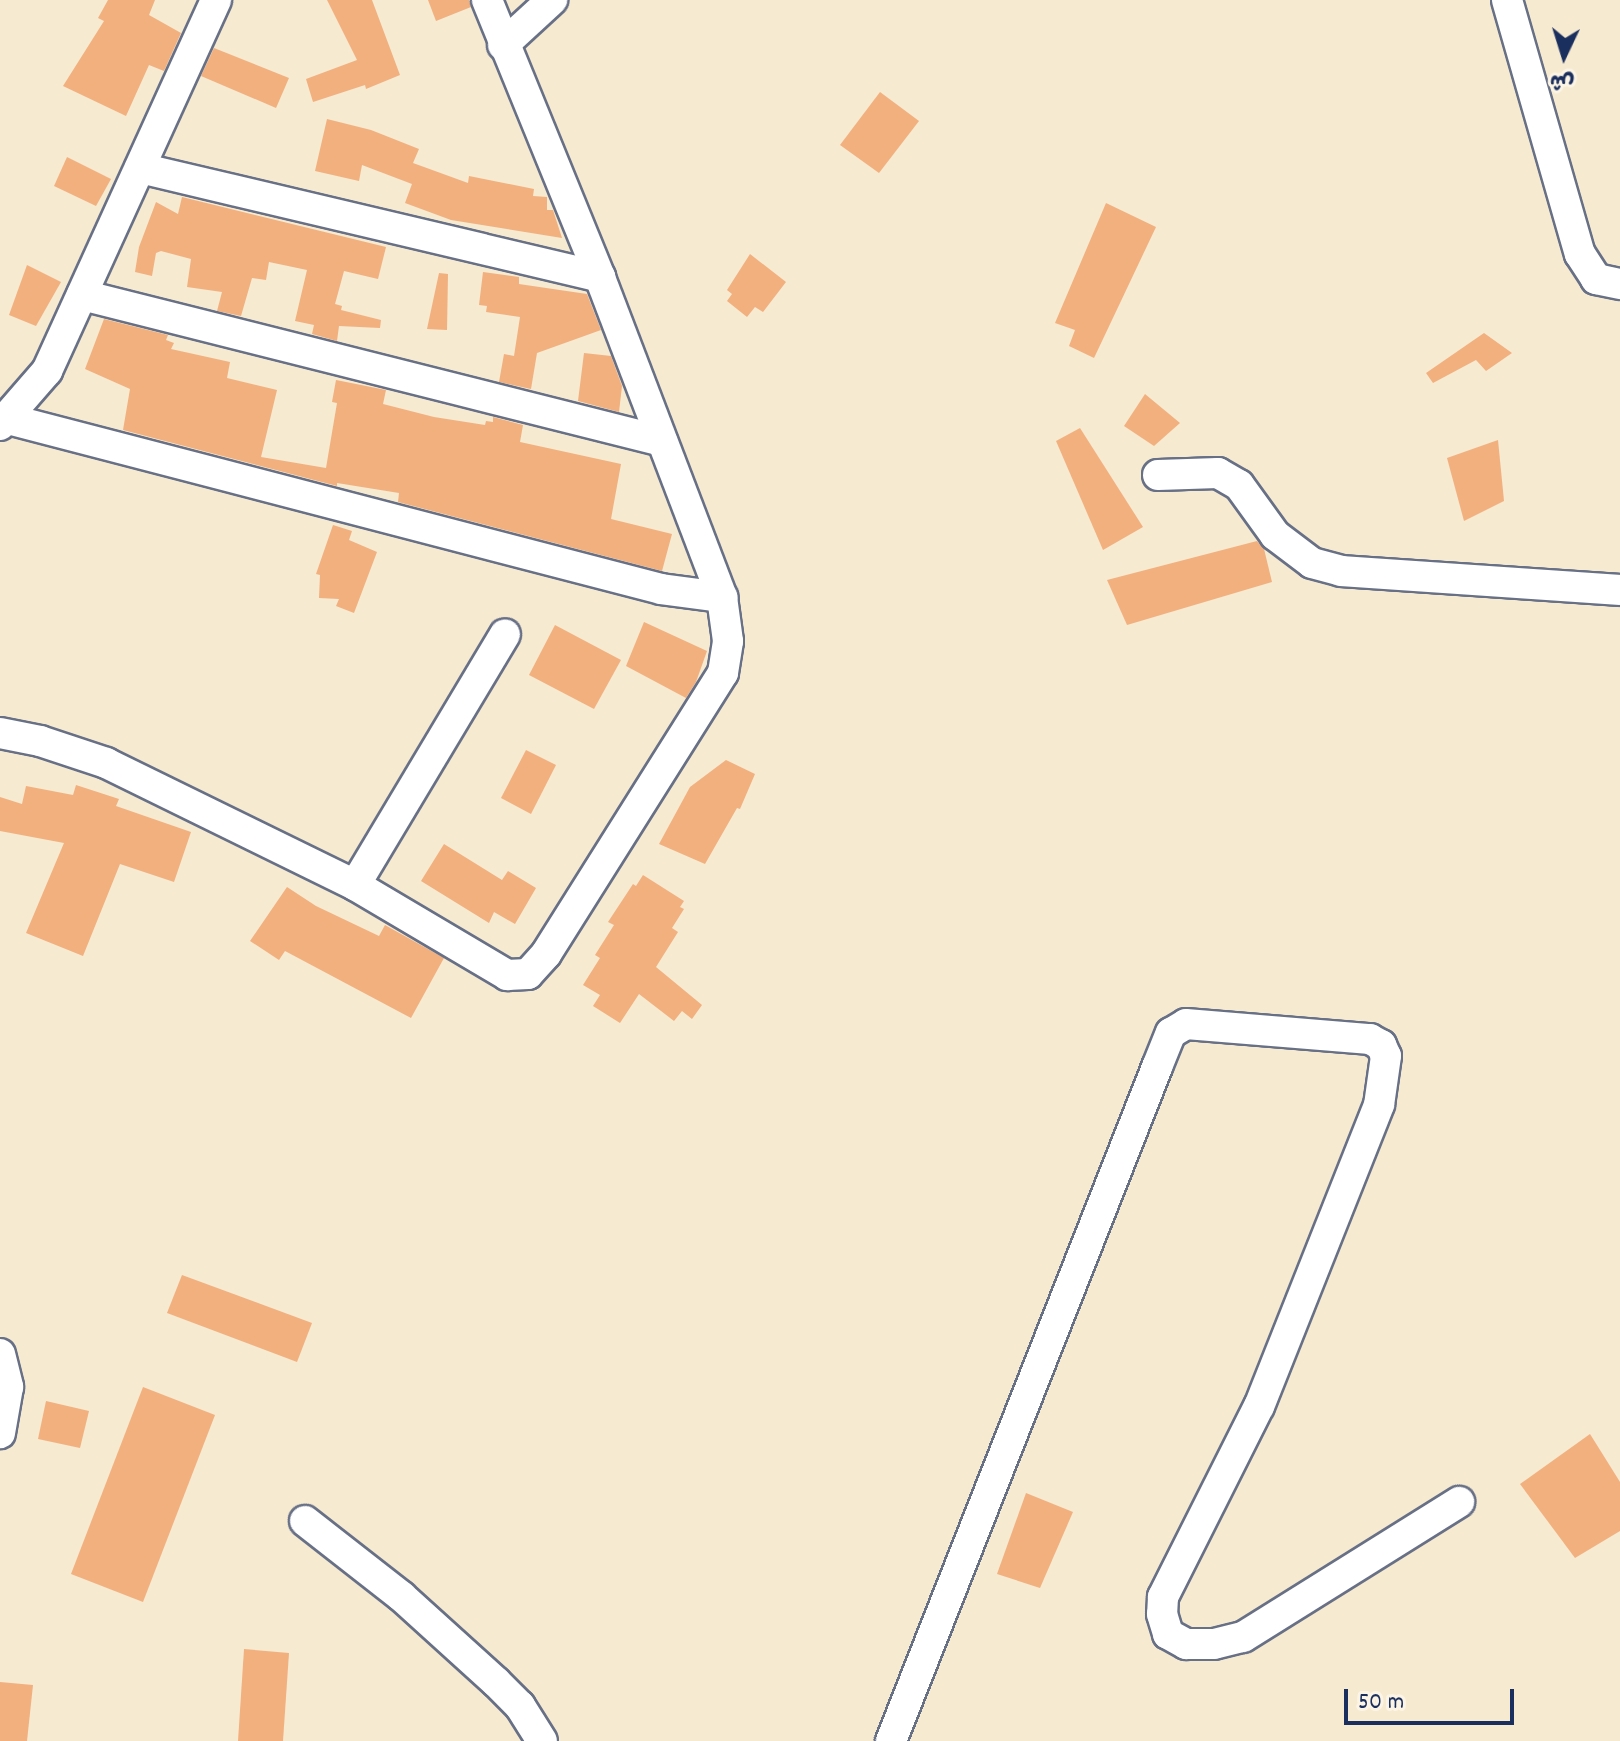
<!DOCTYPE html>
<html>
<head>
<meta charset="utf-8">
<style>
	body { margin:0 }
	#map { position:relative; width:1620px; height:1741px; overflow:hidden; background:#f6ead1; font-family:Dekko,"Playpen Sans Arabic",sans-serif }
	div>[style] { position:absolute }
	.building>* { inset:0; background:#f2b07f }
	.roads { filter:drop-shadow(2px 0 #687086) drop-shadow(-2px 0 #687086) drop-shadow(0 2px #687086) drop-shadow(0 -2px #687086) }
	.minor>* { height:30px; margin:-15px; padding:0 15px; transform-origin:15px; border-radius:15px; background:#fff }
	span { translate:-50% -50%; white-space:nowrap; text-align:center; line-height:1.15; -webkit-text-stroke:6px #fcf5e5; paint-order:stroke }
	.north { position:absolute; left:1524px; top:16px; width:80px; height:80px; -webkit-text-stroke:6px #fcf5e5; paint-order:stroke; rotate:184deg; font-size:22px; font-weight:700; line-height:32px; text-align:center; color:#1b2f5e }
	.north::after { content:''; display:block; margin:auto; width:28px; height:36px; background:#1b2f5e; clip-path:polygon(50% 0,100% 100%,50% 72%,0 100%) }
	.scale { position:absolute; left:1344px; top:1689px; width:170px; height:36px; box-sizing:border-box; border:4px solid #1b2f5e; border-top:0; padding-left:10px; font-size:24px; line-height:28px; white-space:nowrap; color:#1b2f5e; -webkit-text-stroke:6px #fcf5e5; paint-order:stroke }
</style>
</head>
<body>
<div id="map">
	<div class="building">
		<div style="clip-path:polygon(108px 0,155px 0,149px 15px,181px 33px,164px 71px,149px 65px,126px 116px,63px 86px,104px 21px,98px 18px)"></div>
		<div style="clip-path:polygon(327px 0,372px 0,400px 75px,366px 89px,365px 85px,313px 102px,306px 79px,357px 60px)"></div>
		<div style="clip-path:polygon(428px 0,469px 0,471px 7px,436px 21px)"></div>
		<div style="clip-path:polygon(214px 48px,289px 78px,276px 108px,201px 76px)"></div>
		<div style="clip-path:polygon(880px 92px,919px 121px,879px 173px,840px 145px)"></div>
		<div style="clip-path:polygon(327px 119px,371px 130px,419px 149px,413px 163px,468px 183px,469px 176px,534px 189px,533px 196px,547px 197px,547px 210px,553px 210px,562px 238px,451px 220px,405px 203px,412px 184px,362px 165px,359px 181px,315px 171px)"></div>
		<div style="clip-path:polygon(67px 157px,111px 179px,96px 206px,54px 186px)"></div>
		<div style="clip-path:polygon(182px 197px,386px 247px,378px 279px,344px 271px,335px 304px,342px 306px,341px 310px,381px 320px,380px 328px,339px 326px,337px 341px,312px 334px,314px 325px,295px 321px,307px 270px,269px 262px,266px 280px,252px 278px,241px 316px,217px 311px,222px 292px,187px 287px,191px 259px,161px 251px,156px 253px,152px 276px,135px 272px,139px 247px,156px 202px,178px 214px)"></div>
		<div style="clip-path:polygon(1106px 203px,1156px 227px,1094px 358px,1069px 346px,1075px 330px,1055px 323px)"></div>
		<div style="clip-path:polygon(750px 254px,786px 282px,763px 312px,755px 307px,747px 317px,727px 301px,732px 294px,727px 290px)"></div>
		<div style="clip-path:polygon(27px 265px,61px 282px,36px 326px,9px 315px)"></div>
		<div style="clip-path:polygon(483px 272px,519px 277px,519px 284px,587px 294px,601px 330px,537px 353px,531px 389px,499px 382px,504px 354px,514px 356px,520px 317px,486px 312px,487px 306px,479px 305px)"></div>
		<div style="clip-path:polygon(439px 273px,448px 274px,447px 330px,427px 329px)"></div>
		<div style="clip-path:polygon(104px 319px,168px 335px,166px 340px,174px 343px,171px 349px,230px 362px,227px 378px,277px 390px,261px 457px,326px 468px,337px 403px,332px 402px,336px 380px,386px 390px,383px 404px,434px 417px,485px 425px,486px 421px,493px 422px,493px 417px,523px 425px,520px 442px,621px 464px,611px 519px,672px 534px,662px 571px,398px 502px,399px 493px,337px 483px,337px 486px,123px 430px,130px 389px,85px 369px)"></div>
		<div style="clip-path:polygon(1484px 333px,1512px 353px,1486px 371px,1476px 360px,1433px 383px,1426px 373px)"></div>
		<div style="clip-path:polygon(584px 353px,611px 356px,622px 386px,619px 412px,578px 401px)"></div>
		<div style="clip-path:polygon(1145px 394px,1180px 423px,1154px 446px,1124px 426px)"></div>
		<div style="clip-path:polygon(1080px 428px,1143px 527px,1103px 550px,1056px 441px)"></div>
		<div style="clip-path:polygon(1498px 440px,1504px 501px,1464px 521px,1447px 458px)"></div>
		<div style="clip-path:polygon(333px 525px,352px 531px,349px 540px,377px 552px,354px 613px,336px 606px,339px 599px,319px 598px,320px 575px,316px 574px)"></div>
		<div style="clip-path:polygon(1257px 541px,1264px 549px,1272px 582px,1127px 625px,1107px 580px)"></div>
		<div style="clip-path:polygon(644px 622px,707px 651px,696px 682px,686px 698px,626px 666px)"></div>
		<div style="clip-path:polygon(555px 625px,621px 660px,594px 709px,529px 675px)"></div>
		<div style="clip-path:polygon(526px 750px,556px 765px,531px 814px,501px 798px)"></div>
		<div style="clip-path:polygon(726px 760px,755px 774px,740px 809px,737px 808px,705px 864px,659px 844px,690px 787px)"></div>
		<div style="clip-path:polygon(76px 785px,119px 799px,116px 806px,191px 832px,174px 882px,120px 864px,83px 956px,26px 933px,64px 843px,0 831px,0 797px,22px 804px,26px 786px,73px 795px)"></div>
		<div style="clip-path:polygon(444px 844px,502px 880px,508px 871px,536px 888px,515px 924px,494px 912px,489px 923px,421px 881px)"></div>
		<div style="clip-path:polygon(643px 875px,684px 901px,680px 907px,684px 909px,672px 928px,678px 932px,656px 967px,702px 1005px,692px 1019px,682px 1011px,674px 1021px,639px 994px,620px 1023px,593px 1006px,600px 995px,583px 985px,600px 958px,595px 955px,614px 925px,608px 922px,633px 884px,636px 886px)"></div>
		<div style="clip-path:polygon(287px 887px,316px 906px,379px 936px,385px 925px,444px 958px,411px 1018px,285px 951px,279px 960px,250px 941px)"></div>
		<div style="clip-path:polygon(182px 1275px,312px 1323px,297px 1362px,167px 1313px)"></div>
		<div style="clip-path:polygon(143px 1387px,215px 1415px,143px 1602px,71px 1574px)"></div>
		<div style="clip-path:polygon(46px 1401px,89px 1411px,80px 1448px,38px 1439px)"></div>
		<div style="clip-path:polygon(1590px 1434px,1620px 1482px,1620px 1531px,1575px 1558px,1520px 1484px)"></div>
		<div style="clip-path:polygon(1026px 1493px,1073px 1512px,1040px 1588px,997px 1574px)"></div>
		<div style="clip-path:polygon(244px 1649px,289px 1653px,283px 1741px,238px 1741px)"></div>
		<div style="clip-path:polygon(0 1682px,33px 1685px,27px 1741px,0 1741px)"></div>
	</div>
	<div class="roads">
		<div class="minor">
			<div style="left:1507px;top:0;width:264px;rotate:74deg"></div>
			<div style="left:1580px;top:254px;width:30px;rotate:57deg"></div>
			<div style="left:1596px;top:279px;width:25px;rotate:12deg"></div>
			<div style="left:503px;top:45px;width:67px;rotate:-42.6deg"></div>
			<div style="left:140px;top:168px;width:473px;rotate:13.3deg"></div>
			<div style="left:82px;top:295px;width:598px;rotate:14.13deg"></div>
			<div style="left:8px;top:419px;width:675px;rotate:14.59deg"></div>
			<div style="left:661px;top:589px;width:62px;rotate:7.5deg"></div>
			<div style="left:0;top:425px;width:72px;rotate:-49deg"></div>
			<div style="left:47px;top:371px;width:408px;rotate:-65.5deg"></div>
			<div style="left:1158px;top:475px;width:60px;rotate:-1.9deg"></div>
			<div style="left:1218px;top:473px;width:24px;rotate:30deg"></div>
			<div style="left:1239px;top:485px;width:62px;rotate:54.2deg"></div>
			<div style="left:1275px;top:535px;width:46px;rotate:37.1deg"></div>
			<div style="left:1312px;top:563px;width:30px;rotate:15deg"></div>
			<div style="left:1341px;top:571px;width:280px;rotate:3.9deg"></div>
			<div style="left:0;top:733px;width:41px;rotate:11.3deg"></div>
			<div style="left:40px;top:741px;width:70px;rotate:18.4deg"></div>
			<div style="left:106px;top:763px;width:277px;rotate:26.1deg"></div>
			<div style="left:355px;top:885px;width:177px;rotate:30.6deg"></div>
			<div style="left:507px;top:975px;width:21px;rotate:-3deg"></div>
			<div style="left:528px;top:974px;width:27px;rotate:-48deg"></div>
			<div style="left:546px;top:954px;width:332px;rotate:-57.8deg"></div>
			<div style="left:723px;top:673px;width:32px;rotate:-81deg"></div>
			<div style="left:728px;top:641px;width:44px;rotate:-97.8deg"></div>
			<div style="left:722px;top:597px;width:342px;rotate:-110.9deg"></div>
			<div style="left:600px;top:277px;width:299px;rotate:-112.2deg"></div>
			<div style="left:355px;top:885px;width:292px;rotate:-59.1deg"></div>
			<div style="left:0;top:1354px;width:34px;rotate:76deg"></div>
			<div style="left:8px;top:1387px;width:47px;rotate:99.9deg"></div>
			<div style="left:305px;top:1521px;width:122px;rotate:38deg"></div>
			<div style="left:401px;top:1596px;width:128px;rotate:42.2deg"></div>
			<div style="left:496px;top:1682px;width:34px;rotate:45deg"></div>
			<div style="left:520px;top:1706px;width:41px;rotate:57.8deg"></div>
			<div style="left:891px;top:1741px;width:725px;rotate:-68.46deg"></div>
			<div style="left:1157px;top:1067px;width:37px;rotate:-68deg"></div>
			<div style="left:1171px;top:1033px;width:17px;rotate:-31deg"></div>
			<div style="left:1186px;top:1024px;width:185px;rotate:4.7deg"></div>
			<div style="left:1370px;top:1039px;width:13px;rotate:29deg"></div>
			<div style="left:1381px;top:1045px;width:12px;rotate:66deg"></div>
			<div style="left:1386px;top:1056px;width:49px;rotate:98.1deg"></div>
			<div style="left:1379px;top:1105px;width:324px;rotate:111.7deg"></div>
			<div style="left:1259px;top:1406px;width:214px;rotate:116.7deg"></div>
			<div style="left:1163px;top:1597px;width:17px;rotate:93deg"></div>
			<div style="left:1162px;top:1614px;width:21px;rotate:73deg"></div>
			<div style="left:1168px;top:1634px;width:21px;rotate:29deg"></div>
			<div style="left:1186px;top:1644px;width:28px"></div>
			<div style="left:1214px;top:1644px;width:30px;rotate:-14deg"></div>
			<div style="left:1243px;top:1637px;width:255px;rotate:-32deg"></div>
		</div>
	</div>
	<div class="north">ش</div>
	<div class="scale">50 m</div>
</div>
</body>
</html>
